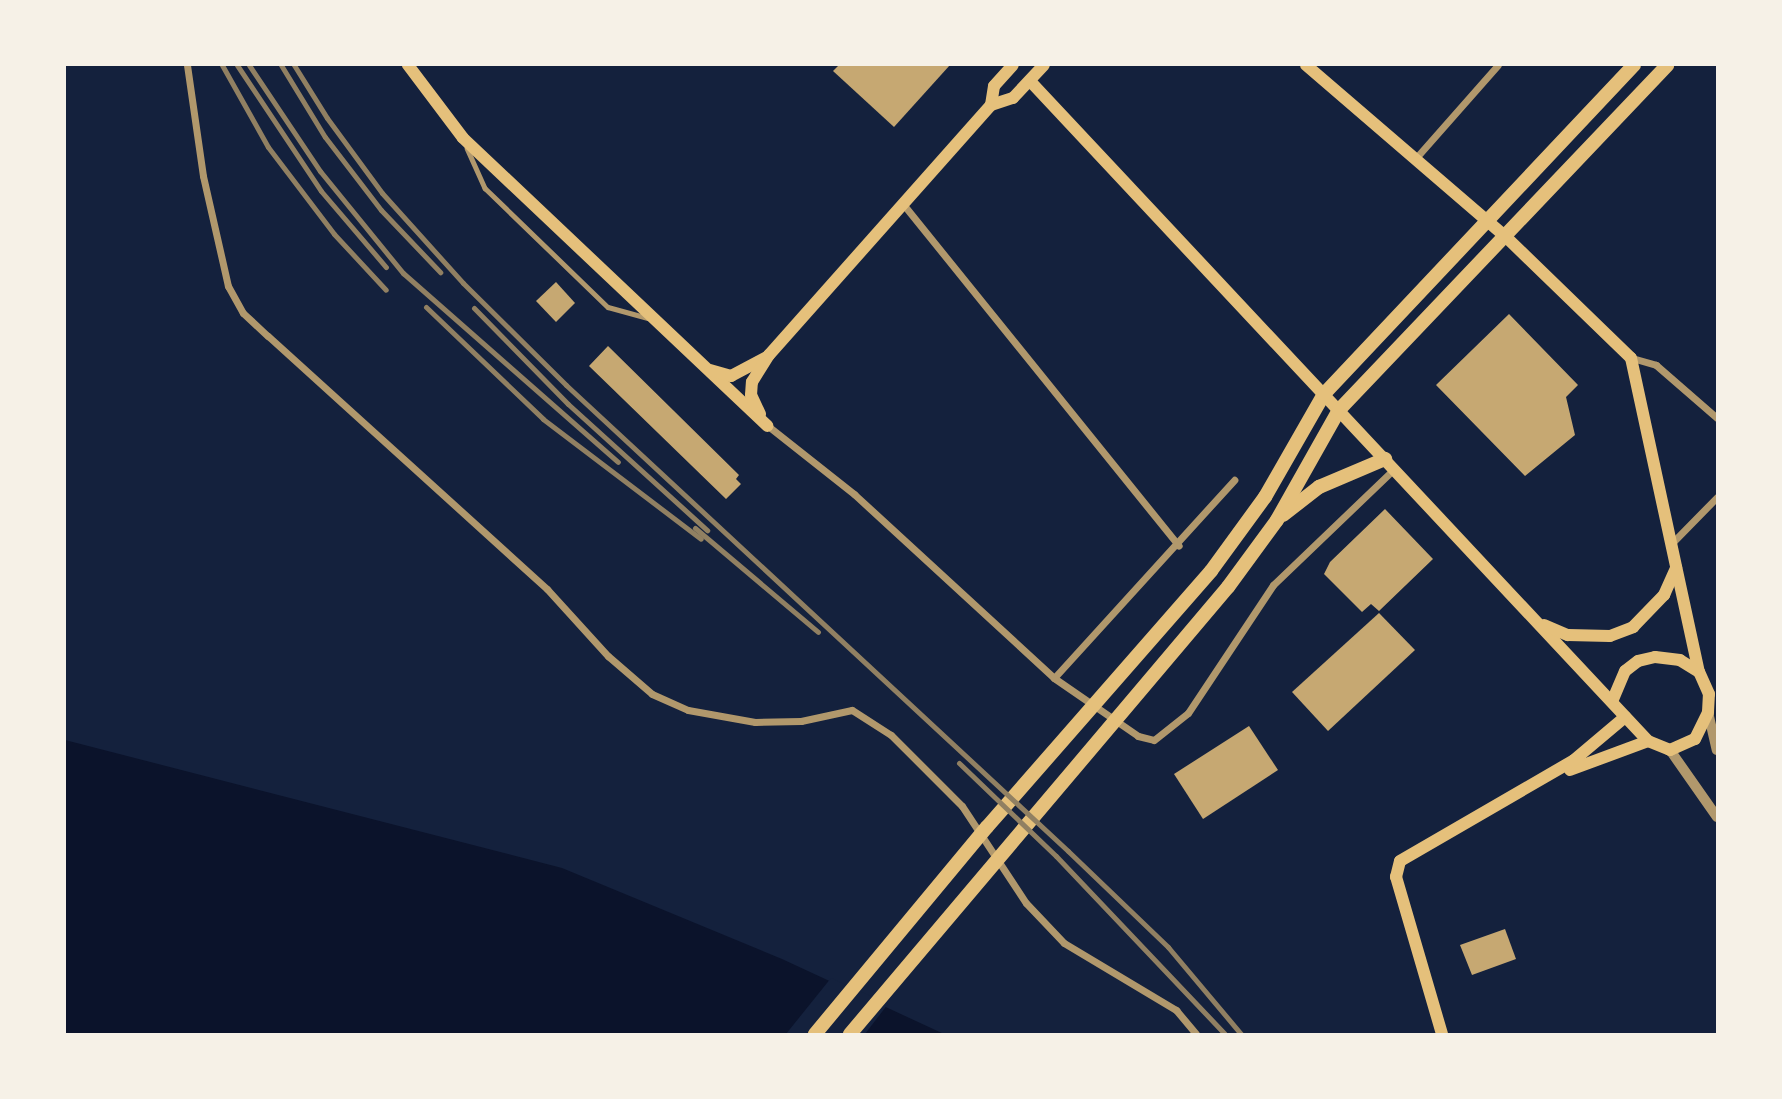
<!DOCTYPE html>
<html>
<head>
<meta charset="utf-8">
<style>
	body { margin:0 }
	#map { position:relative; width:1782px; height:1099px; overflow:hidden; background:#14213d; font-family:Signika,sans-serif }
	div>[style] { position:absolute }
	.water>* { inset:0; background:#0b132b }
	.pier>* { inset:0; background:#14213d }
	.building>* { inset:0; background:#c6a872 }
	.service>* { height:4.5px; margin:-2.25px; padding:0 2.25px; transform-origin:2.25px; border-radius:2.25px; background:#b1986c }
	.minor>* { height:7px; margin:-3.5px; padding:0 3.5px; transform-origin:3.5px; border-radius:3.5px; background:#b1986c }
	.tertiary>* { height:10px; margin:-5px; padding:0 5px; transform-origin:5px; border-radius:5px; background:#b1986c }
	.secondary>* { height:12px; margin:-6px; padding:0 6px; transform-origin:6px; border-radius:6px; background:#e5c07b }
	.trunk>* { height:14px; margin:-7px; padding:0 7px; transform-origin:7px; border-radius:7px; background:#e5c07b }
	.rail>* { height:5px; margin:-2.5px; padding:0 2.5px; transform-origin:2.5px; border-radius:2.5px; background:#918062 }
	span { translate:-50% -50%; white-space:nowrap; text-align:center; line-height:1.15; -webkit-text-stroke:5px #f6f1e7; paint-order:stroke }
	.frame { position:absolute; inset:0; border:66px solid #f6f1e7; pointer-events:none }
</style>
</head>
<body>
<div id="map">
	<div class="water">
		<div style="clip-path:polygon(65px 740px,562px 868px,782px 959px,944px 1034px,65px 1034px)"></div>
	</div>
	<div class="pier">
		<div style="clip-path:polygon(831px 978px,888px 1004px,865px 1034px,786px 1034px)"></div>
	</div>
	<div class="building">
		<div style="clip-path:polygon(839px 65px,950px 65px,894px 127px,833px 71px)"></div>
		<div style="clip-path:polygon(556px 282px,575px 303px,556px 322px,536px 301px)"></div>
		<div style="clip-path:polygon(1509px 314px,1578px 385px,1566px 397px,1575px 435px,1525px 476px,1436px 385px)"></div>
		<div style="clip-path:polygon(608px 346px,739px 475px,736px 479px,741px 484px,726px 499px,589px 366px)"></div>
		<div style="clip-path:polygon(1385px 509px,1433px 559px,1379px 611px,1371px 604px,1362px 612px,1324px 574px,1330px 562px)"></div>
		<div style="clip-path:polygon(1379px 613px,1415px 650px,1328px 731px,1292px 692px)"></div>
		<div style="clip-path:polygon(1249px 726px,1278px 770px,1203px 819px,1174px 774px)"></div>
		<div style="clip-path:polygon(1505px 929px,1516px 959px,1472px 975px,1460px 945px)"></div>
	</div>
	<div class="service">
		<div style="left:467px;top:148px;width:44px;rotate:65.8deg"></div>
		<div style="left:485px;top:188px;width:171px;rotate:44.1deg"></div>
		<div style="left:608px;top:307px;width:41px;rotate:15.4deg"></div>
	</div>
	<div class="minor">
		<div style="left:187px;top:65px;width:112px;rotate:81.8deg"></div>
		<div style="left:203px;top:176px;width:113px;rotate:77.2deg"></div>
		<div style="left:228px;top:286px;width:31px;rotate:61deg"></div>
		<div style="left:243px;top:313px;width:34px;rotate:43deg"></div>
		<div style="left:268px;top:336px;width:377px;rotate:42.2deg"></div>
		<div style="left:547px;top:589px;width:91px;rotate:47.7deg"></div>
		<div style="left:608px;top:656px;width:58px;rotate:40.8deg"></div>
		<div style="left:652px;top:694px;width:39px;rotate:24deg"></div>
		<div style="left:688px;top:710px;width:68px;rotate:10.2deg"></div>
		<div style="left:755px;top:722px;width:46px;rotate:-1.2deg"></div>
		<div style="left:801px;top:721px;width:52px;rotate:-12.2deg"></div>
		<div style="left:852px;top:710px;width:46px;rotate:32.7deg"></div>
		<div style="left:891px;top:735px;width:100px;rotate:45deg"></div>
		<div style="left:962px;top:806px;width:116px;rotate:56.6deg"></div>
		<div style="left:1026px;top:903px;width:55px;rotate:46.5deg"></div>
		<div style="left:1064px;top:943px;width:131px;rotate:30.9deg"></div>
		<div style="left:1176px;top:1010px;width:31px;rotate:50deg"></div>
		<div style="left:1415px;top:159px;width:125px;rotate:-48.6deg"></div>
		<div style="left:903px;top:204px;width:439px;rotate:51.1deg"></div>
		<div style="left:1632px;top:358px;width:25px;rotate:16deg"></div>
		<div style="left:1656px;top:365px;width:81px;rotate:41deg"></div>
		<div style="left:768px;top:426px;width:110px;rotate:38.3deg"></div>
		<div style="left:854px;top:494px;width:272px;rotate:42.6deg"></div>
		<div style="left:1054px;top:678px;width:102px;rotate:34.6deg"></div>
		<div style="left:1138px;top:736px;width:16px;rotate:14deg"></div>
		<div style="left:1154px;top:740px;width:43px;rotate:-38.5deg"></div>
		<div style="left:1188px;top:713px;width:154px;rotate:-56.4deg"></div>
		<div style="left:1273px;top:585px;width:168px;rotate:-43.8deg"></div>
		<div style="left:1671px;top:544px;width:66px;rotate:-45.6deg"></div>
		<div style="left:1054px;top:678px;width:268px;rotate:-47.7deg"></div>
	</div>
	<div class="tertiary">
		<div style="left:1708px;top:712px;width:39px;rotate:77deg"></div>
		<div style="left:1670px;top:750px;width:82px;rotate:55deg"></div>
	</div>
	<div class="secondary">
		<div style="left:408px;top:65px;width:91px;rotate:53deg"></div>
		<div style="left:463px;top:138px;width:419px;rotate:43.4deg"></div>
		<div style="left:1306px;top:65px;width:262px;rotate:40.7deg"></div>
		<div style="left:1505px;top:236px;width:175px;rotate:44.1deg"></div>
		<div style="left:1631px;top:358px;width:321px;rotate:77.8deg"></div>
		<div style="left:1030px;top:81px;width:904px;rotate:46.88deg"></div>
		<div style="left:1648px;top:741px;width:24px;rotate:22deg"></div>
		<div style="left:1670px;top:750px;width:27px;rotate:-24deg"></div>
		<div style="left:1695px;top:739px;width:30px;rotate:-64deg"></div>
		<div style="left:1708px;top:712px;width:18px;rotate:-87deg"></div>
		<div style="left:1709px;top:694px;width:24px;rotate:-114deg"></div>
		<div style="left:1699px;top:672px;width:22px;rotate:-148deg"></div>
		<div style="left:1680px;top:660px;width:25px;rotate:-173deg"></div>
		<div style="left:1655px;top:657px;width:17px;rotate:167deg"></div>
		<div style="left:1638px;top:661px;width:16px;rotate:142deg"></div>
		<div style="left:1625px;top:671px;width:33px;rotate:113deg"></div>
		<div style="left:991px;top:105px;width:19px;rotate:-81deg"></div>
		<div style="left:994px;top:86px;width:28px;rotate:-48deg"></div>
		<div style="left:710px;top:370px;width:22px;rotate:16deg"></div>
		<div style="left:731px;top:376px;width:40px;rotate:-28deg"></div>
		<div style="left:760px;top:414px;width:21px;rotate:-115deg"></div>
		<div style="left:751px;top:395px;width:13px;rotate:-86deg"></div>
		<div style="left:752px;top:382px;width:32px;rotate:-58deg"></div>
		<div style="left:769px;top:355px;width:334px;rotate:-48.4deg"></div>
		<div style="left:991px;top:105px;width:23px;rotate:-18deg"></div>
		<div style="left:1013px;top:98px;width:45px;rotate:-46.8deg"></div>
		<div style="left:1544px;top:625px;width:26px;rotate:23deg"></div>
		<div style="left:1568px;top:635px;width:42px;rotate:1.4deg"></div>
		<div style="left:1610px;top:636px;width:25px;rotate:-21deg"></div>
		<div style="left:1633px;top:627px;width:45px;rotate:-45.9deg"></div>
		<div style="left:1664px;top:595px;width:30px;rotate:-66deg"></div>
		<div style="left:1570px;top:770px;width:83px;rotate:-20.4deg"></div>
		<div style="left:1442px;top:1034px;width:164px;rotate:-106.3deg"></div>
		<div style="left:1396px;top:877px;width:16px;rotate:-76deg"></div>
		<div style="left:1400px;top:861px;width:201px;rotate:-30.1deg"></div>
		<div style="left:1574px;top:760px;width:67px;rotate:-40.1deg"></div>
	</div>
	<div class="trunk">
		<div style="left:1283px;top:515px;width:46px;rotate:-37.9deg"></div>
		<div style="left:1319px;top:487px;width:72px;rotate:-23deg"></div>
		<div style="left:815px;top:1034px;width:269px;rotate:-50.3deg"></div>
		<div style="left:987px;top:827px;width:340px;rotate:-48.8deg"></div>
		<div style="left:1211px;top:571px;width:92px;rotate:-53.9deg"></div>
		<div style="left:1265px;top:497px;width:119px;rotate:-60.2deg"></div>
		<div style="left:1324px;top:394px;width:452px;rotate:-46.7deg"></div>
		<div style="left:850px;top:1034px;width:585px;rotate:-49.78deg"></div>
		<div style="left:1228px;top:587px;width:83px;rotate:-53.8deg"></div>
		<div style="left:1277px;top:520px;width:126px;rotate:-60.6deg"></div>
		<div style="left:1339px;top:410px;width:476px;rotate:-46.4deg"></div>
	</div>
	<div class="rail">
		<div style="left:222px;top:65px;width:94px;rotate:60.7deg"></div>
		<div style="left:268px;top:147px;width:109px;rotate:52.8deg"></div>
		<div style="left:334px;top:234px;width:76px;rotate:47.1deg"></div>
		<div style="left:237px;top:65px;width:151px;rotate:56.3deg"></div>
		<div style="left:321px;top:191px;width:100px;rotate:49.5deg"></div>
		<div style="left:249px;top:65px;width:128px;rotate:56.2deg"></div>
		<div style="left:320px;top:171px;width:132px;rotate:50.9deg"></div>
		<div style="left:403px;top:273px;width:286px;rotate:41.3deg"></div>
		<div style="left:281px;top:65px;width:84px;rotate:58.6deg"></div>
		<div style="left:325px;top:137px;width:92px;rotate:52.5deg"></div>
		<div style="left:381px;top:210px;width:86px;rotate:46.4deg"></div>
		<div style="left:294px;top:65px;width:62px;rotate:58.1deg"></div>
		<div style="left:327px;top:118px;width:93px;rotate:53.7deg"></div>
		<div style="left:382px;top:193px;width:121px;rotate:48deg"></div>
		<div style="left:463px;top:283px;width:145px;rotate:44.7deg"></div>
		<div style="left:566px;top:385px;width:685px;rotate:42.87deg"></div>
		<div style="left:1068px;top:851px;width:139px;rotate:43.8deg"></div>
		<div style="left:1168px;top:947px;width:114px;rotate:50deg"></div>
		<div style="left:426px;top:307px;width:162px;rotate:43.7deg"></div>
		<div style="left:543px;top:419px;width:198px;rotate:37.2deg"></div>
		<div style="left:474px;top:308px;width:134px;rotate:45.6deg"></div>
		<div style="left:568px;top:404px;width:188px;rotate:42.2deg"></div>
		<div style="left:695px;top:528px;width:161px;rotate:40.2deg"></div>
		<div style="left:959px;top:763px;width:134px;rotate:43.8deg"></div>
		<div style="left:1056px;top:856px;width:245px;rotate:46.5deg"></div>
	</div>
	<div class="frame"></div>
</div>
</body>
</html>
